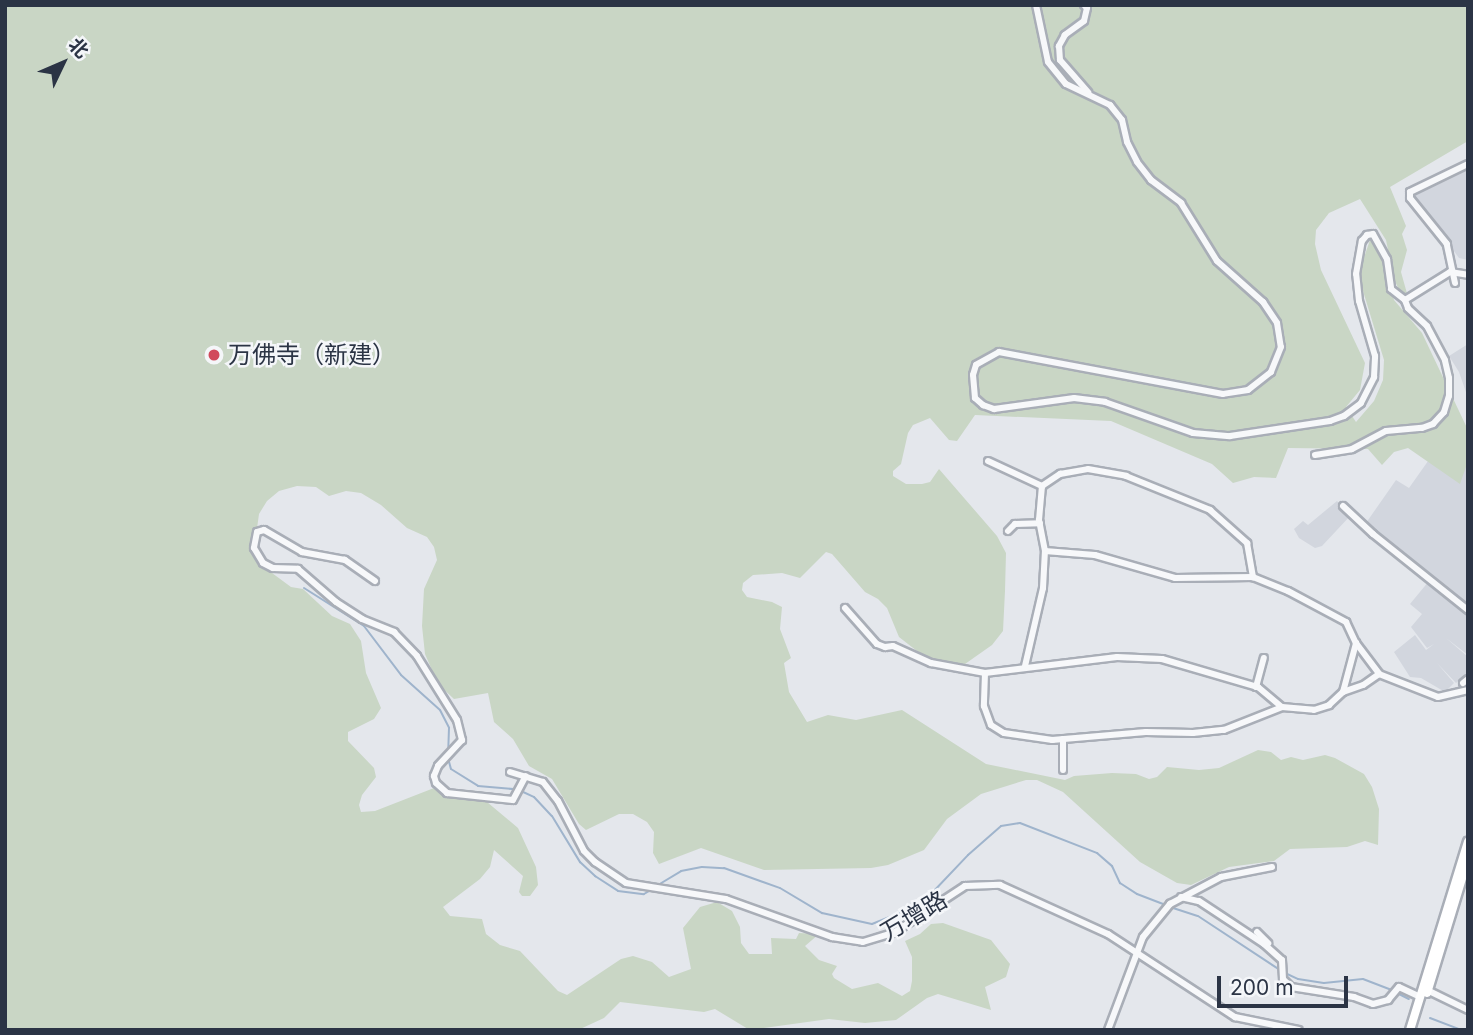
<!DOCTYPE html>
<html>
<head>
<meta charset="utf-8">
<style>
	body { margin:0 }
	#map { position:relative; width:1473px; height:1035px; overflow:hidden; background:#e4e7ec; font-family:Inter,"Noto Sans SC",sans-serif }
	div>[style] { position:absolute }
	.built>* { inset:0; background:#d2d6de }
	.green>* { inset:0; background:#c9d6c5 }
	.stream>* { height:2px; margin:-1px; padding:0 1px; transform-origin:1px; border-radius:1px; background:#9fb4cc }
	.roads { filter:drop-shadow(2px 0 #a9aeb7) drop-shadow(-2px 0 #a9aeb7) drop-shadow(0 2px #a9aeb7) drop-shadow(0 -2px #a9aeb7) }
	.minor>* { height:6px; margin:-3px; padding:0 3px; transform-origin:3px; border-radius:3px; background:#f7f8fa }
	.major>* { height:8px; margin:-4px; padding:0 4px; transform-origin:4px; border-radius:4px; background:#fff }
	.dots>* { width:19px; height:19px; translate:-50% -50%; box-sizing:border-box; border:4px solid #f4f6f9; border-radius:50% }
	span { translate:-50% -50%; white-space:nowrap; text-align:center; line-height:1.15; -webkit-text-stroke:5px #f4f6f9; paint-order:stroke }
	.poi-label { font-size:24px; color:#2b3445 }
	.left { translate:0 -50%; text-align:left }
	.street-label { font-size:24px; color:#2b3445 }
	.frame { position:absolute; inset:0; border:7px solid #2b3445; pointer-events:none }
	.north { position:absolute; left:28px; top:28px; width:70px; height:70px; -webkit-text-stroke:5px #f4f6f9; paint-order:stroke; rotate:46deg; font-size:19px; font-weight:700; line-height:28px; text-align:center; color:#2b3445 }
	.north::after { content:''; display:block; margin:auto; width:24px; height:32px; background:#2b3445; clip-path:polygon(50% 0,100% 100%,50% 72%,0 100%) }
	.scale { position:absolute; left:1217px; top:976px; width:131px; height:32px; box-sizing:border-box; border:4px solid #2b3445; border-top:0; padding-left:9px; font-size:21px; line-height:24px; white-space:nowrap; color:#2b3445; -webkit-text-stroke:5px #f4f6f9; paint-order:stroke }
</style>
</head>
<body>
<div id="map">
	<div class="built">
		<div style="clip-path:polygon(1468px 167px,1468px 260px,1459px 258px,1414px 196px,1418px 191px)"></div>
		<div style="clip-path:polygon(1468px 344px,1468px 398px,1459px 372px,1449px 356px)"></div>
		<div style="clip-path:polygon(1433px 454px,1468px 467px,1468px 607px,1366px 523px,1396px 480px,1409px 488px)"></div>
		<div style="clip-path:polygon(1337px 501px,1351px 515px,1322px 546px,1315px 548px,1299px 538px,1294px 529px,1303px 521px,1308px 525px)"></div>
		<div style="clip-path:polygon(1429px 581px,1468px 614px,1468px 655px,1446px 638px,1468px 657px,1468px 673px,1456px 683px,1437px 663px,1454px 683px,1445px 692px,1421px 678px,1410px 677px,1394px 652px,1415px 635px,1426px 650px,1434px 644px,1427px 648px,1411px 627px,1422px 614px,1410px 604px)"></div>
	</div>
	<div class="green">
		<div style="clip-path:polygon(5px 5px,1468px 5px,1468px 141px,1390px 187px,1406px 226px,1402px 234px,1407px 250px,1401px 272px,1408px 297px,1401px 294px,1394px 279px,1386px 240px,1360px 199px,1329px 213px,1316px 230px,1315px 244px,1321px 270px,1365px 363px,1360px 390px,1346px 407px,1356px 422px,1374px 401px,1383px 380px,1384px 360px,1360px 281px,1360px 269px,1370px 240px,1384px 261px,1394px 300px,1422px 333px,1468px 430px,1468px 461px,1460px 484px,1408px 448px,1394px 452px,1382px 465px,1368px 449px,1288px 448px,1276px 478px,1254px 477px,1233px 483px,1212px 464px,1111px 421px,975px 415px,957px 441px,949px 440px,930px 418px,913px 425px,908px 433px,901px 464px,893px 471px,893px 476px,906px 484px,922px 484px,930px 482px,939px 469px,997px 536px,1006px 553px,1005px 591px,1003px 631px,992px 645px,965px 664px,926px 658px,899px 637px,887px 608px,878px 599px,865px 592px,832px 554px,826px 552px,800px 578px,782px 573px,753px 575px,743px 583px,742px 590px,747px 597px,772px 602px,782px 607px,780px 629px,791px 658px,784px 663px,789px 692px,807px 722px,828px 715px,856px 720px,902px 710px,986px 764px,1065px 780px,1074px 776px,1112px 773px,1136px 774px,1149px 779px,1157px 777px,1167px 767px,1199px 770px,1219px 768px,1258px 750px,1271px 752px,1281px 760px,1291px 757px,1303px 760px,1325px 755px,1335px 758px,1364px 774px,1372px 787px,1379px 809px,1378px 845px,1365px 841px,1347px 847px,1290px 849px,1274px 861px,1229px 867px,1191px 885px,1177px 883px,1140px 862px,1063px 792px,1037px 780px,1026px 780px,981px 794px,947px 819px,924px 850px,888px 865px,871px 868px,764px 870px,701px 848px,659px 864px,653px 853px,654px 832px,647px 822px,633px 814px,619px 814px,586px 830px,579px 824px,552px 779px,529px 766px,513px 739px,494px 722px,488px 693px,454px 699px,438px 684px,425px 654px,422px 626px,424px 589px,437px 560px,434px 547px,427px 537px,407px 528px,381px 505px,361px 493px,346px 491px,329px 496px,316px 487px,297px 486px,279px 491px,267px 501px,259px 514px,254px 550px,272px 573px,291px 587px,303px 589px,332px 616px,350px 624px,361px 641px,366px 673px,381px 708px,374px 719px,348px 732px,348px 741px,374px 768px,376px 777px,362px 795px,359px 805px,361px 812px,375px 811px,434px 788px,459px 790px,481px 797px,518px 828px,536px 867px,538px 885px,530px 896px,522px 896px,519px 892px,523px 876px,494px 850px,490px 867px,480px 879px,443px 907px,450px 916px,482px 919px,486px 934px,500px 945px,520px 951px,558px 991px,567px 995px,621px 959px,633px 956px,652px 962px,669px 977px,691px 969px,683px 928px,700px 907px,717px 902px,732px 911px,740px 927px,741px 943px,749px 954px,772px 954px,771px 938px,796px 939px,799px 933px,819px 934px,805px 946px,819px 960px,837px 966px,832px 974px,834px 978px,852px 989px,878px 983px,902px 996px,910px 991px,912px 981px,912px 957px,905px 941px,920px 934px,931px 924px,943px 923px,991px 940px,1010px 964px,1006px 977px,985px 987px,991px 1010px,938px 994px,927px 998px,896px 1020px,865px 1023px,829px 1019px,757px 1029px,748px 1029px,715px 1009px,704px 1012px,620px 1002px,604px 1018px,578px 1030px,5px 1030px)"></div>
	</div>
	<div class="stream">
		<div style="left:304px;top:588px;width:71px;rotate:32.3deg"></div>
		<div style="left:364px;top:626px;width:61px;rotate:52.9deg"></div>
		<div style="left:401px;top:675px;width:52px;rotate:41.9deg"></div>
		<div style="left:440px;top:710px;width:20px;rotate:63deg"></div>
		<div style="left:449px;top:728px;width:25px;rotate:92deg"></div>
		<div style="left:448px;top:758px;width:11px;rotate:75deg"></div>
		<div style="left:451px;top:769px;width:32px;rotate:32deg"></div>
		<div style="left:478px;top:786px;width:38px;rotate:5deg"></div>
		<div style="left:521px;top:791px;width:14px;rotate:25deg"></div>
		<div style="left:534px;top:797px;width:26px;rotate:47deg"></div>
		<div style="left:552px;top:816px;width:54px;rotate:58.7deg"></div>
		<div style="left:580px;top:862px;width:21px;rotate:43deg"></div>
		<div style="left:595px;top:876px;width:27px;rotate:33deg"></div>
		<div style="left:618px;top:891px;width:26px;rotate:7deg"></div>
		<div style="left:644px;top:894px;width:8px;rotate:-30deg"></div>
		<div style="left:658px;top:885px;width:27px;rotate:-31deg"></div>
		<div style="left:681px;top:871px;width:21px;rotate:-11deg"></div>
		<div style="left:702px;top:867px;width:22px;rotate:3deg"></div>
		<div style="left:724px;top:868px;width:59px;rotate:19.7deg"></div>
		<div style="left:780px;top:888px;width:49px;rotate:30.8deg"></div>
		<div style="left:822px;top:913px;width:51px;rotate:12.4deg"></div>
		<div style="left:872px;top:924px;width:35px;rotate:-22deg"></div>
		<div style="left:905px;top:911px;width:31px;rotate:-33deg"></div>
		<div style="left:931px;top:894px;width:54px;rotate:-46.5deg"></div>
		<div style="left:968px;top:855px;width:44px;rotate:-41.3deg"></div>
		<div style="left:1001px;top:826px;width:19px;rotate:-9deg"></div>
		<div style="left:1020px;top:823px;width:83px;rotate:21.3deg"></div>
		<div style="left:1097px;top:853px;width:20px;rotate:41deg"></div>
		<div style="left:1112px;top:866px;width:19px;rotate:65deg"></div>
		<div style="left:1120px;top:883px;width:20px;rotate:33deg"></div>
		<div style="left:1137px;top:894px;width:30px;rotate:21deg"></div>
		<div style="left:1170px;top:907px;width:29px;rotate:18deg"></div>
		<div style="left:1198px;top:916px;width:98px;rotate:33.4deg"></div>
		<div style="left:1285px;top:973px;width:14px;rotate:25deg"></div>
		<div style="left:1298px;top:979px;width:26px;rotate:9deg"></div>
		<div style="left:1324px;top:983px;width:39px;rotate:-6deg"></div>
		<div style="left:1363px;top:979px;width:30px;rotate:21deg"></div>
		<div style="left:1399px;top:994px;width:11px;rotate:27deg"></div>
		<div style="left:1430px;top:1018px;width:34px;rotate:21deg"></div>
	</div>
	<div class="roads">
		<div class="minor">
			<div style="left:1036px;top:5px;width:58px;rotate:78.1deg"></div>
			<div style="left:1048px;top:62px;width:28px;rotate:51deg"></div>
			<div style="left:1066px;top:84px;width:49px;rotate:25.5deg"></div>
			<div style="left:1110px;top:105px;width:19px;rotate:51deg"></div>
			<div style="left:1122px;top:120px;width:23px;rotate:77deg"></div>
			<div style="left:1127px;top:142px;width:22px;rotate:63deg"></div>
			<div style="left:1137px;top:162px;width:23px;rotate:52deg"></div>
			<div style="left:1151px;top:180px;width:38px;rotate:37deg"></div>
			<div style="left:1181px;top:203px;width:68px;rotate:58.2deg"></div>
			<div style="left:1217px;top:261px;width:62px;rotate:41.7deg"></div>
			<div style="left:1263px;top:302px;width:25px;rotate:56deg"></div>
			<div style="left:1277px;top:323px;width:24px;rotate:81deg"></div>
			<div style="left:1281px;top:347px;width:27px;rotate:112deg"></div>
			<div style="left:1271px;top:372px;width:29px;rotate:142deg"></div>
			<div style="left:1248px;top:390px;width:25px;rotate:171deg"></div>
			<div style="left:1223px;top:394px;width:228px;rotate:-169.4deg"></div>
			<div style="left:999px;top:352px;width:26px;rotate:151deg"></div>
			<div style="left:976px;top:365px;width:10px;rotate:107deg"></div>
			<div style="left:973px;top:375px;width:23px;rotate:85deg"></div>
			<div style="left:975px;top:398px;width:11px;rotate:41deg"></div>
			<div style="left:983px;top:405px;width:12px;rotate:20deg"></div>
			<div style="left:994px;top:409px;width:81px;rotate:-7.8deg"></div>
			<div style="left:1074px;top:398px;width:31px;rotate:7deg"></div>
			<div style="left:1105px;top:402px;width:93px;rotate:19.4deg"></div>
			<div style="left:1193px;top:433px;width:37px;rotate:5deg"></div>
			<div style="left:1230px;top:436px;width:101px;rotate:-8.5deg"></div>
			<div style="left:1330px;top:421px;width:15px;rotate:-20deg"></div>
			<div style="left:1344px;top:416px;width:21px;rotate:-37deg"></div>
			<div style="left:1361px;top:403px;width:29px;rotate:-63deg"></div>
			<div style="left:1374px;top:377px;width:21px;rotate:-87deg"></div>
			<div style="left:1375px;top:356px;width:57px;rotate:-106.2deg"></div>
			<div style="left:1359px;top:301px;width:27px;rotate:-96deg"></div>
			<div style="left:1356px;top:274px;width:34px;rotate:-80deg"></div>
			<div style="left:1362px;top:241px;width:8px;rotate:-50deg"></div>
			<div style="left:1367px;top:235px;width:6px;rotate:-9deg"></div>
			<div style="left:1373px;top:234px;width:29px;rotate:61deg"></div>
			<div style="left:1387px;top:259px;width:30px;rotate:82deg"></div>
			<div style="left:1391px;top:289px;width:18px;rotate:38deg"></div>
			<div style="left:1405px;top:300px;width:53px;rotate:-31.9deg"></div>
			<div style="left:1450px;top:272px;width:18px;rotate:9deg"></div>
			<div style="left:1084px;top:5px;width:4px;rotate:45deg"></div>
			<div style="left:1087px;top:8px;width:13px;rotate:103deg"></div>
			<div style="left:1084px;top:21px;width:24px;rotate:144deg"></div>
			<div style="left:1065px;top:35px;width:13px;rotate:119deg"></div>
			<div style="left:1059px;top:46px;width:14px;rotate:86deg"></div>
			<div style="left:1060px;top:60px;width:43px;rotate:48.8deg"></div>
			<div style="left:1455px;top:283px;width:40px;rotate:-102deg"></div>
			<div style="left:1447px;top:244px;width:59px;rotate:-128.8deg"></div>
			<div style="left:1410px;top:198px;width:6px;rotate:-90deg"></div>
			<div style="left:1410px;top:192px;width:64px;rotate:-25.8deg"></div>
			<div style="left:1315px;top:455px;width:37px;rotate:-9deg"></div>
			<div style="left:1352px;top:449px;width:38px;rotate:-28deg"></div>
			<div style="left:1386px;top:431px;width:36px;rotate:-5deg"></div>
			<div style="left:1422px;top:428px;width:12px;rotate:-20deg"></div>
			<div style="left:1433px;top:424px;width:16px;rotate:-47deg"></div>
			<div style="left:1444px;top:412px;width:17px;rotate:-73deg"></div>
			<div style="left:1449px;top:396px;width:18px;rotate:-90deg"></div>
			<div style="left:1449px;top:378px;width:18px;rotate:-103deg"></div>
			<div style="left:1445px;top:360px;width:38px;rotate:-118deg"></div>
			<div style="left:1427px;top:326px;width:26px;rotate:-137deg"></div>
			<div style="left:1408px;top:308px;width:9px;rotate:-111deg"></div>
			<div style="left:988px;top:461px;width:60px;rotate:24.8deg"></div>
			<div style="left:1343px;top:506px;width:41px;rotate:43deg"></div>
			<div style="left:1373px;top:534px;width:122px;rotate:38.7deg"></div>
			<div style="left:1008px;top:531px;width:10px;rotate:-45deg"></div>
			<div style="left:1015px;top:524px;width:25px;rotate:-2deg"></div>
			<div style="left:1045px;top:551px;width:50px;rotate:4.6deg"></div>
			<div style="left:1095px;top:555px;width:83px;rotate:16deg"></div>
			<div style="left:1175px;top:578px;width:78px;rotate:-0.7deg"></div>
			<div style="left:1253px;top:577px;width:38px;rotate:22deg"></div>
			<div style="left:1288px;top:591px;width:66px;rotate:28.1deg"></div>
			<div style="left:1346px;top:622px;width:23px;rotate:65deg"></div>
			<div style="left:1356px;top:643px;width:39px;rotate:53deg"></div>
			<div style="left:1379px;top:674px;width:19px;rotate:145deg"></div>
			<div style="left:1363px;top:685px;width:21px;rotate:161deg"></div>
			<div style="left:375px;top:581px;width:37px;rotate:-145deg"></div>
			<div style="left:345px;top:560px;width:44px;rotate:-169.5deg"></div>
			<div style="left:302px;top:552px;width:44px;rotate:-149.9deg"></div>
			<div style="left:264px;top:530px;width:7px;rotate:164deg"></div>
			<div style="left:257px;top:532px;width:16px;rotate:101deg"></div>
			<div style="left:254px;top:548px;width:17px;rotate:59deg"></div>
			<div style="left:263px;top:563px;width:11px;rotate:27deg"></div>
			<div style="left:273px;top:568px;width:25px;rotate:2deg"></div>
			<div style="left:298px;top:569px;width:50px;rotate:41deg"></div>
			<div style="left:336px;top:602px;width:31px;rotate:33deg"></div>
			<div style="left:362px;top:619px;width:35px;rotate:22deg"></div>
			<div style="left:394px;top:632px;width:33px;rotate:46deg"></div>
			<div style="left:417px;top:656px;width:75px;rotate:58deg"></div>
			<div style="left:457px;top:720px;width:21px;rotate:76deg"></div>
			<div style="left:462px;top:740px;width:35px;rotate:133deg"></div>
			<div style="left:438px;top:766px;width:11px;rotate:112deg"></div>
			<div style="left:434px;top:776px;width:7px;rotate:74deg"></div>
			<div style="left:436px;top:783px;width:15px;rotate:42deg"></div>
			<div style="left:447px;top:793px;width:66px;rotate:6.1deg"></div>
			<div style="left:513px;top:800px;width:27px;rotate:-62deg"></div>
			<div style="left:845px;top:608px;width:48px;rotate:48.4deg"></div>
			<div style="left:877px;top:644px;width:9px;rotate:21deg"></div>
			<div style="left:885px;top:647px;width:8px;rotate:-7deg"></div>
			<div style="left:893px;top:646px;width:42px;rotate:24.1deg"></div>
			<div style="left:931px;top:663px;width:55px;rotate:10.5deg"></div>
			<div style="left:985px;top:673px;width:133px;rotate:-6.9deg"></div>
			<div style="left:1117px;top:657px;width:45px;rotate:2.5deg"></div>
			<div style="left:1162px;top:659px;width:100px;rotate:16.3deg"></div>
			<div style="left:1258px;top:687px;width:31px;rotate:40deg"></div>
			<div style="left:1025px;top:666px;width:80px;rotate:-77deg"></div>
			<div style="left:1043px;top:588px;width:37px;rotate:-87deg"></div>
			<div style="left:1045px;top:551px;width:32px;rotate:-101deg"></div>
			<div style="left:1039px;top:520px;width:34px;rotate:-85deg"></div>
			<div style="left:1042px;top:486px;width:22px;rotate:-34deg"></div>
			<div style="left:1060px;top:474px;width:28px;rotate:-10deg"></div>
			<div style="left:1088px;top:469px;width:39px;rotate:10deg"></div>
			<div style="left:1126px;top:476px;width:91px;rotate:22deg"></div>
			<div style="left:1210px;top:510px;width:50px;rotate:41.7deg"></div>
			<div style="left:1247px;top:543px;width:35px;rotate:80deg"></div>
			<div style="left:985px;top:673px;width:33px;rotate:92deg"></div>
			<div style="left:984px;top:706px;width:20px;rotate:70deg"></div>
			<div style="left:991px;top:725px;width:15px;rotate:32deg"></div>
			<div style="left:1004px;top:733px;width:49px;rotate:8.3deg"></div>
			<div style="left:1052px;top:740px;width:94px;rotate:-4.9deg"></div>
			<div style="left:1146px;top:732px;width:47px;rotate:1.2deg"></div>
			<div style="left:1193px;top:733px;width:31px;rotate:-6deg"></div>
			<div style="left:1224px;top:730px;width:62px;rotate:-21.6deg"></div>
			<div style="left:1282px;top:707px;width:32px;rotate:5deg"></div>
			<div style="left:1314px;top:710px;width:16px;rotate:-18deg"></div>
			<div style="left:1329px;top:705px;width:19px;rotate:-43deg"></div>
			<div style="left:1343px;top:692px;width:51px;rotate:-75.1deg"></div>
			<div style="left:1379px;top:674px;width:63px;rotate:21.3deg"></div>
			<div style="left:1438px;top:697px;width:31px;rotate:-13deg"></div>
			<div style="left:1463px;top:683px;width:6px;rotate:-39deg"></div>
			<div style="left:1256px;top:687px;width:30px;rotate:-75deg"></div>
			<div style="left:1063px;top:770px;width:31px;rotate:-90deg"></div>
			<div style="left:510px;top:772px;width:34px;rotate:17deg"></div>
			<div style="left:543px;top:782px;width:24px;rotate:52deg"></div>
			<div style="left:558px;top:801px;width:56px;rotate:62.5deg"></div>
			<div style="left:584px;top:851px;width:16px;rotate:45deg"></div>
			<div style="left:595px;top:862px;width:37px;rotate:34deg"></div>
			<div style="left:626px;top:883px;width:101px;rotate:9.1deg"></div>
			<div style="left:726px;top:899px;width:113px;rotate:19.7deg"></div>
			<div style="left:832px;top:937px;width:31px;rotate:9deg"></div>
			<div style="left:863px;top:942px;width:34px;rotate:-17deg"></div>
			<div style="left:895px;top:932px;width:84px;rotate:-33.3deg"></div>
			<div style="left:965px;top:886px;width:35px;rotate:-2deg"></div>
			<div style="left:1000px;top:885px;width:119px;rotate:24.4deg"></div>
			<div style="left:1108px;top:934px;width:152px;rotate:33.2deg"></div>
			<div style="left:1235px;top:1017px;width:65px;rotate:11.5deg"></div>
			<div style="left:1181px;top:897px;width:18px;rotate:13deg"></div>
			<div style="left:1199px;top:901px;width:78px;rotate:33.5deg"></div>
			<div style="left:1264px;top:944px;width:24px;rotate:42deg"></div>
			<div style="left:1282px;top:960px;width:19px;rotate:87deg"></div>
			<div style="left:1283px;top:979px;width:11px;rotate:45deg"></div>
			<div style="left:1291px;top:987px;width:64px;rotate:9deg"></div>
			<div style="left:1354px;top:997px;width:20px;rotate:20deg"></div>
			<div style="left:1373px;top:1004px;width:16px;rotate:-15deg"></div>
			<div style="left:1388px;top:1000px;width:17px;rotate:-50deg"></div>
			<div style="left:1399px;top:987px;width:23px;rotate:25deg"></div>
			<div style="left:1257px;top:932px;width:16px;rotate:45deg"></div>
			<div style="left:1427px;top:990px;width:46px;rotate:26deg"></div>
			<div style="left:1108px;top:1030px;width:99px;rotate:-69.4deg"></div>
			<div style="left:1143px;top:937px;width:43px;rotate:-50.7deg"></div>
			<div style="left:1170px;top:904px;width:58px;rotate:-27.9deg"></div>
			<div style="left:1221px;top:877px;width:52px;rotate:-11.1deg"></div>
		</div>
		<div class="major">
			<div style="left:1427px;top:993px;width:140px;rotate:-73deg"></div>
			<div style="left:1410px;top:1030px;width:197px;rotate:-72.9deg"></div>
		</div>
	</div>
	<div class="dots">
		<div style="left:214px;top:355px;background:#d1495b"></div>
	</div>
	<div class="poi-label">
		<span class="left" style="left:228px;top:355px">万佛寺（新建）</span>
	</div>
	<div class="street-label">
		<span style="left:914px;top:916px;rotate:-31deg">万增路</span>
	</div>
	<div class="frame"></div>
	<div class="north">北</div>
	<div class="scale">200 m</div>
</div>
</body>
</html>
